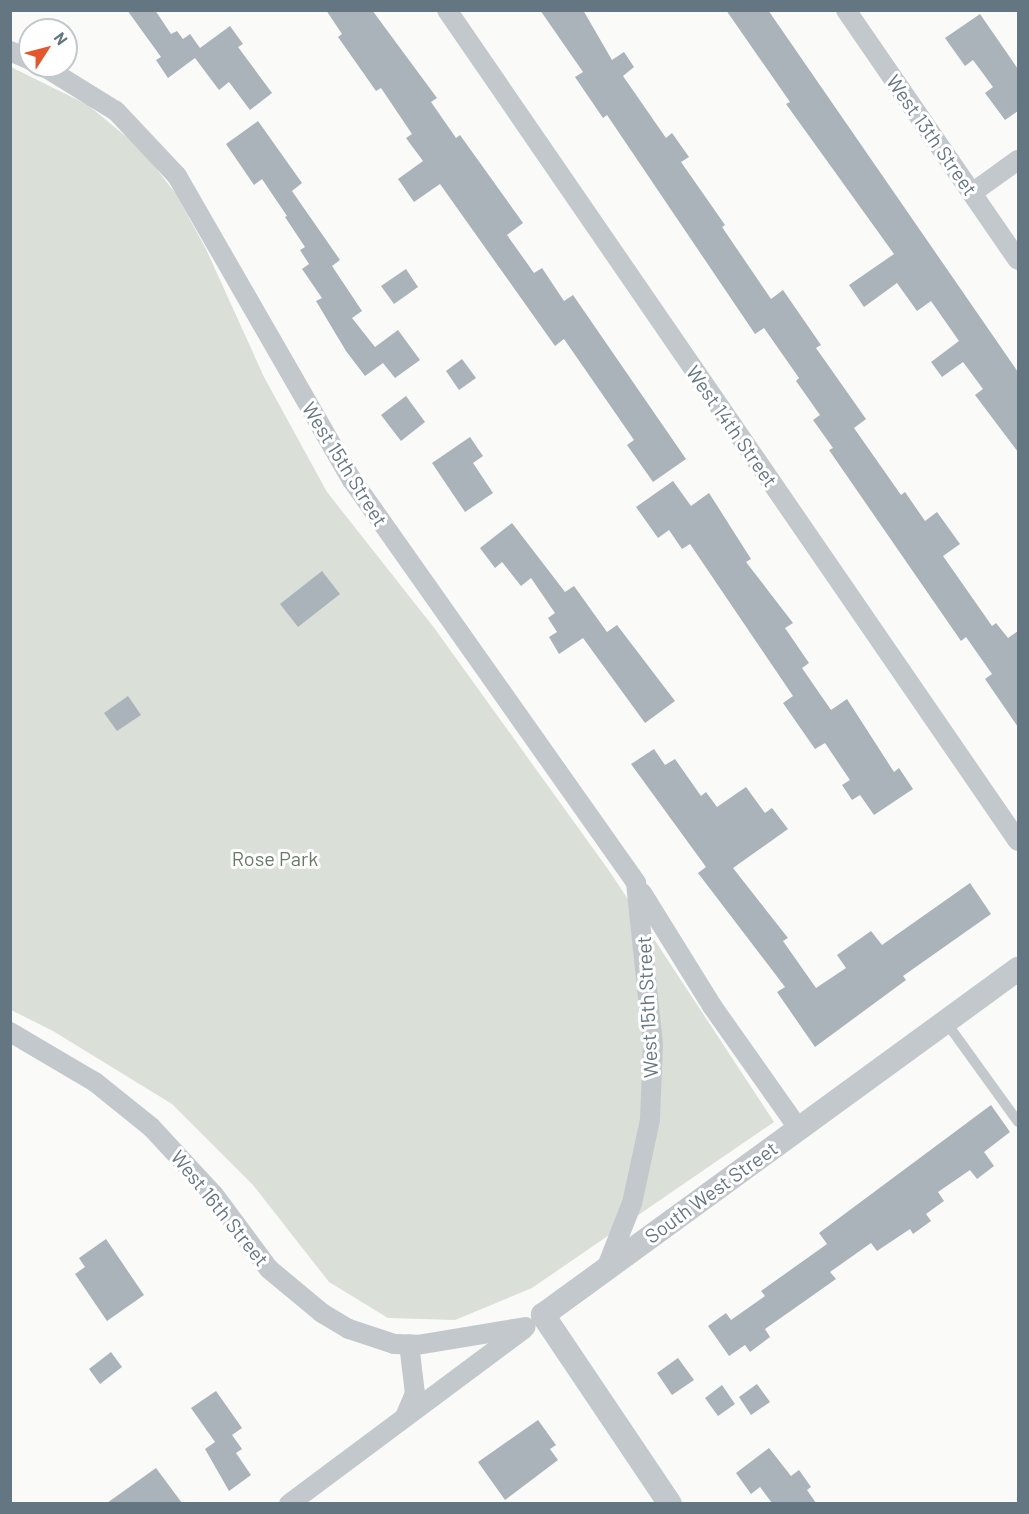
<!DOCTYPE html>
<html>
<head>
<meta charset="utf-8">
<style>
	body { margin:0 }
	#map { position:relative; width:1029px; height:1514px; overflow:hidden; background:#fafaf8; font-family:Barlow,sans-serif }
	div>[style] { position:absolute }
	.green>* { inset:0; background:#dadfd7 }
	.building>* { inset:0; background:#aab3b9 }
	.service>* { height:10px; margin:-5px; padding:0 5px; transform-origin:5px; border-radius:5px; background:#c3c8cc }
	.minor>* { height:20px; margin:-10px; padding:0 10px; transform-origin:10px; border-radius:10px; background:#c3c8cc }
	.tertiary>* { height:24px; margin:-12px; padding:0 12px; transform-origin:12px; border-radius:12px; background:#c3c8cc }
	span { translate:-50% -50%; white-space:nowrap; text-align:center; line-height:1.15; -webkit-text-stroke:6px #fff; paint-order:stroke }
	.street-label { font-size:20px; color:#657683 }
	.park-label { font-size:20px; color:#687a64 }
	.frame { position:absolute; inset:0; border:12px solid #657683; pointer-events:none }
	.north { position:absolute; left:18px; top:18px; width:60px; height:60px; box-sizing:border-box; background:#fff; border:2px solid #c1c8cd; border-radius:50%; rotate:54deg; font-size:16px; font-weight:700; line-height:24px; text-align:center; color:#657683 }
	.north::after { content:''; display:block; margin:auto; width:21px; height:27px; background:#e4572e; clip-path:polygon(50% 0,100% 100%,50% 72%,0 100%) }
</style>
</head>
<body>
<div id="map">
	<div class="green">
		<div style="clip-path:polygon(11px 67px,88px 105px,141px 149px,176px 194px,206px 249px,264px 377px,327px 492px,435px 629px,610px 872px,774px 1122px,532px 1288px,455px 1320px,388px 1318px,329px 1282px,253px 1185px,172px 1104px,53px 1031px,11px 1010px)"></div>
	</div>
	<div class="building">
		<div style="clip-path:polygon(127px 10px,155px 10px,171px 34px,177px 31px,183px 39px,190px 34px,200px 48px,230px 26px,243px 44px,238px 47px,272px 93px,250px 110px,229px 82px,219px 90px,195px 58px,168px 78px,156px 60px,161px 57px)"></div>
		<div style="clip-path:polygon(326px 10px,372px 10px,437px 98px,431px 102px,456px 138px,460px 135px,523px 223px,507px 235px,534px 273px,542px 268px,564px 301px,573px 295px,686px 459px,653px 482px,627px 445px,634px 440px,564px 339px,555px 346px,440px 184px,414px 202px,398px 179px,423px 161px,406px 138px,412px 134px,381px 88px,376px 91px,338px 37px,342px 34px)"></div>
		<div style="clip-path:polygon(540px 10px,583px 10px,612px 60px,624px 52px,634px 67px,623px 76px,666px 138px,672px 133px,689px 157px,681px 162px,725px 225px,722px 227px,771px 299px,783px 290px,821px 345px,816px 348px,866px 419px,854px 428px,901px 495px,905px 492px,925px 521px,937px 512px,960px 544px,943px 556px,992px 626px,996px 623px,1008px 638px,1018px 631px,1018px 727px,985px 679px,992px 674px,966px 637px,961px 641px,829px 450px,833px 448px,813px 420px,820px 415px,796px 381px,799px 378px,764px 328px,755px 334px,607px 115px,603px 118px,575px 77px,583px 72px)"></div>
		<div style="clip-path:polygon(726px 10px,768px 10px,1018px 372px,1018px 452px,975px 395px,983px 389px,963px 362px,942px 377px,931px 362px,959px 341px,931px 301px,917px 311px,897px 283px,864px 307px,849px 285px,894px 254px,786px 104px,790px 102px)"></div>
		<div style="clip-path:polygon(980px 14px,1018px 69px,1018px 111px,1005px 120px,985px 93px,993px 87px,973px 60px,965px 66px,945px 38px)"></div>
		<div style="clip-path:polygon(258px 121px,302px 183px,292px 191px,340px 260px,332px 266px,362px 311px,352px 318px,375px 347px,398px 330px,420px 360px,395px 378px,383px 363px,365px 376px,346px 351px,316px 301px,322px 298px,302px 269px,309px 264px,300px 250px,305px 247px,285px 217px,287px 216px,262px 179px,254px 185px,226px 144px)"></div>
		<div style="clip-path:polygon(406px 269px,418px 287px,394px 304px,381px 286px)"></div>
		<div style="clip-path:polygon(462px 359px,476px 378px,459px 390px,446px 371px)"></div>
		<div style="clip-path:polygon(406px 396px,425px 422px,401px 441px,381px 415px)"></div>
		<div style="clip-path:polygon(470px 437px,483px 456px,473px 463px,493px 493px,465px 512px,432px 463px)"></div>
		<div style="clip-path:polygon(673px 481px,691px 506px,709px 493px,751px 559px,746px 562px,793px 623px,785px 628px,809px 663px,802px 668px,831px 710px,847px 699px,894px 772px,899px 768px,913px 789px,874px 815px,860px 795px,852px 800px,842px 785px,850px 780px,825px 743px,815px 749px,783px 703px,793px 696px,690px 544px,682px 549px,669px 530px,658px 538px,636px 507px)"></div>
		<div style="clip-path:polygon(512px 523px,565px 592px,574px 586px,607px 632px,617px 625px,675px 701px,645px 723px,583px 638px,559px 654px,549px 637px,557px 632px,548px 618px,555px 613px,531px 578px,521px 586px,502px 562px,495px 568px,480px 548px)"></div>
		<div style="clip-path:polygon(322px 571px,340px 594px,298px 627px,280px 604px)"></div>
		<div style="clip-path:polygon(128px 696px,141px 715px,117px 731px,104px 713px)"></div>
		<div style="clip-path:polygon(654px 749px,665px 765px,675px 759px,701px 796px,706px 792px,717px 807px,746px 787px,765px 813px,772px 808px,788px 829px,733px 868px,788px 938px,783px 941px,816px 988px,846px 968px,837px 955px,871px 931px,882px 945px,970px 883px,991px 914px,903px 976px,906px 980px,815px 1047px,777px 992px,785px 987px,698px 873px,706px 867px,631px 764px)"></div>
		<div style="clip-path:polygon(991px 1105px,1010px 1132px,984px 1152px,994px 1166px,977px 1179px,970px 1170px,938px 1192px,944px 1201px,926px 1214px,931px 1221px,913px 1234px,910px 1229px,877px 1251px,871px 1243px,830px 1272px,836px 1279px,765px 1329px,770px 1337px,750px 1352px,745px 1345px,729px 1356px,708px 1326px,726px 1313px,731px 1320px,765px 1296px,761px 1291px,827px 1244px,819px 1233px)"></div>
		<div style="clip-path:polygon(106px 1239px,144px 1295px,107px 1321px,75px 1274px,85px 1267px,79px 1258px)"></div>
		<div style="clip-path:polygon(111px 1352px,122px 1367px,100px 1384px,89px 1369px)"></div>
		<div style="clip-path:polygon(678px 1358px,694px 1380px,672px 1395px,657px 1373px)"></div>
		<div style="clip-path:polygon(757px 1384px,770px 1402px,751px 1415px,739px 1397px)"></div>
		<div style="clip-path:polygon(722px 1385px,735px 1404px,718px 1416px,705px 1398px)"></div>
		<div style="clip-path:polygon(216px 1391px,242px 1428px,232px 1435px,242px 1449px,236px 1453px,251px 1475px,229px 1491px,205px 1449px,215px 1442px,191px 1408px)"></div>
		<div style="clip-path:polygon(538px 1420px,556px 1445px,550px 1449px,558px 1460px,505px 1500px,478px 1462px)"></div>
		<div style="clip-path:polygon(769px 1448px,791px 1476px,799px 1470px,811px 1487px,807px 1490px,816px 1503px,772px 1503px,760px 1487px,751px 1494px,736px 1473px)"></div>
		<div style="clip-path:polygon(156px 1468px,182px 1503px,107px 1503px)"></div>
	</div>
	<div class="service">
		<div style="left:946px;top:1022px;width:123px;rotate:54.2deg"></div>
	</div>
	<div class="minor">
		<div style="left:447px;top:10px;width:1008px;rotate:55.51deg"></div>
		<div style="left:846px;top:10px;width:303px;rotate:55.5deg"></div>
		<div style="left:10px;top:51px;width:22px;rotate:24deg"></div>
		<div style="left:43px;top:66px;width:86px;rotate:31.7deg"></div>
		<div style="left:116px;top:111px;width:89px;rotate:46.8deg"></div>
		<div style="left:177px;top:176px;width:351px;rotate:60.1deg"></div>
		<div style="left:352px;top:480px;width:493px;rotate:54.8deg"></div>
		<div style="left:636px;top:883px;width:162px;rotate:84deg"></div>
		<div style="left:653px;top:1044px;width:76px;rotate:92.3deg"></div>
		<div style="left:650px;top:1120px;width:85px;rotate:102.2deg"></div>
		<div style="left:632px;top:1203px;width:71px;rotate:111.5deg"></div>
		<div style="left:972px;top:193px;width:57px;rotate:-35.7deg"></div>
		<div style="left:642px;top:893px;width:133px;rotate:58.2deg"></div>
		<div style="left:712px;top:1006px;width:149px;rotate:54.8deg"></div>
		<div style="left:10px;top:1032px;width:99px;rotate:30.5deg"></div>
		<div style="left:95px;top:1082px;width:72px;rotate:38.8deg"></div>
		<div style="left:151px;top:1127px;width:93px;rotate:47.2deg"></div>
		<div style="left:214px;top:1195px;width:92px;rotate:53.4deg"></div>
		<div style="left:269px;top:1269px;width:69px;rotate:39.7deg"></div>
		<div style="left:322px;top:1313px;width:31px;rotate:31deg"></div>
		<div style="left:349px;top:1329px;width:47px;rotate:18.4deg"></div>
		<div style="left:394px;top:1344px;width:23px;rotate:2deg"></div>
		<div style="left:417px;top:1345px;width:110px;rotate:-9.4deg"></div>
		<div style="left:405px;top:1417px;width:25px;rotate:-67deg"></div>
		<div style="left:415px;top:1394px;width:50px;rotate:-96.8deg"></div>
		<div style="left:289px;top:1504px;width:293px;rotate:-36.7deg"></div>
	</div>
	<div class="tertiary">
		<div style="left:670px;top:1504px;width:228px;rotate:-123.9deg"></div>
		<div style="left:543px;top:1315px;width:588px;rotate:-36.07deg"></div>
	</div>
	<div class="street-label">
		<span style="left:932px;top:135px;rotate:55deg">West 13th Street</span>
		<span style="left:732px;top:426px;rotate:55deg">West 14th Street</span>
		<span style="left:345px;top:464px;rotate:58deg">West 15th Street</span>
		<span style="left:647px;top:1007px;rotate:-93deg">West 15th Street</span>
		<span style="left:711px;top:1192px;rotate:-36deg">South West Street</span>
		<span style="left:220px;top:1208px;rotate:51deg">West 16th Street</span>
	</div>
	<div class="park-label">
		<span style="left:275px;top:858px">Rose Park</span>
	</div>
	<div class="frame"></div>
	<div class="north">N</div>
</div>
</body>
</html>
